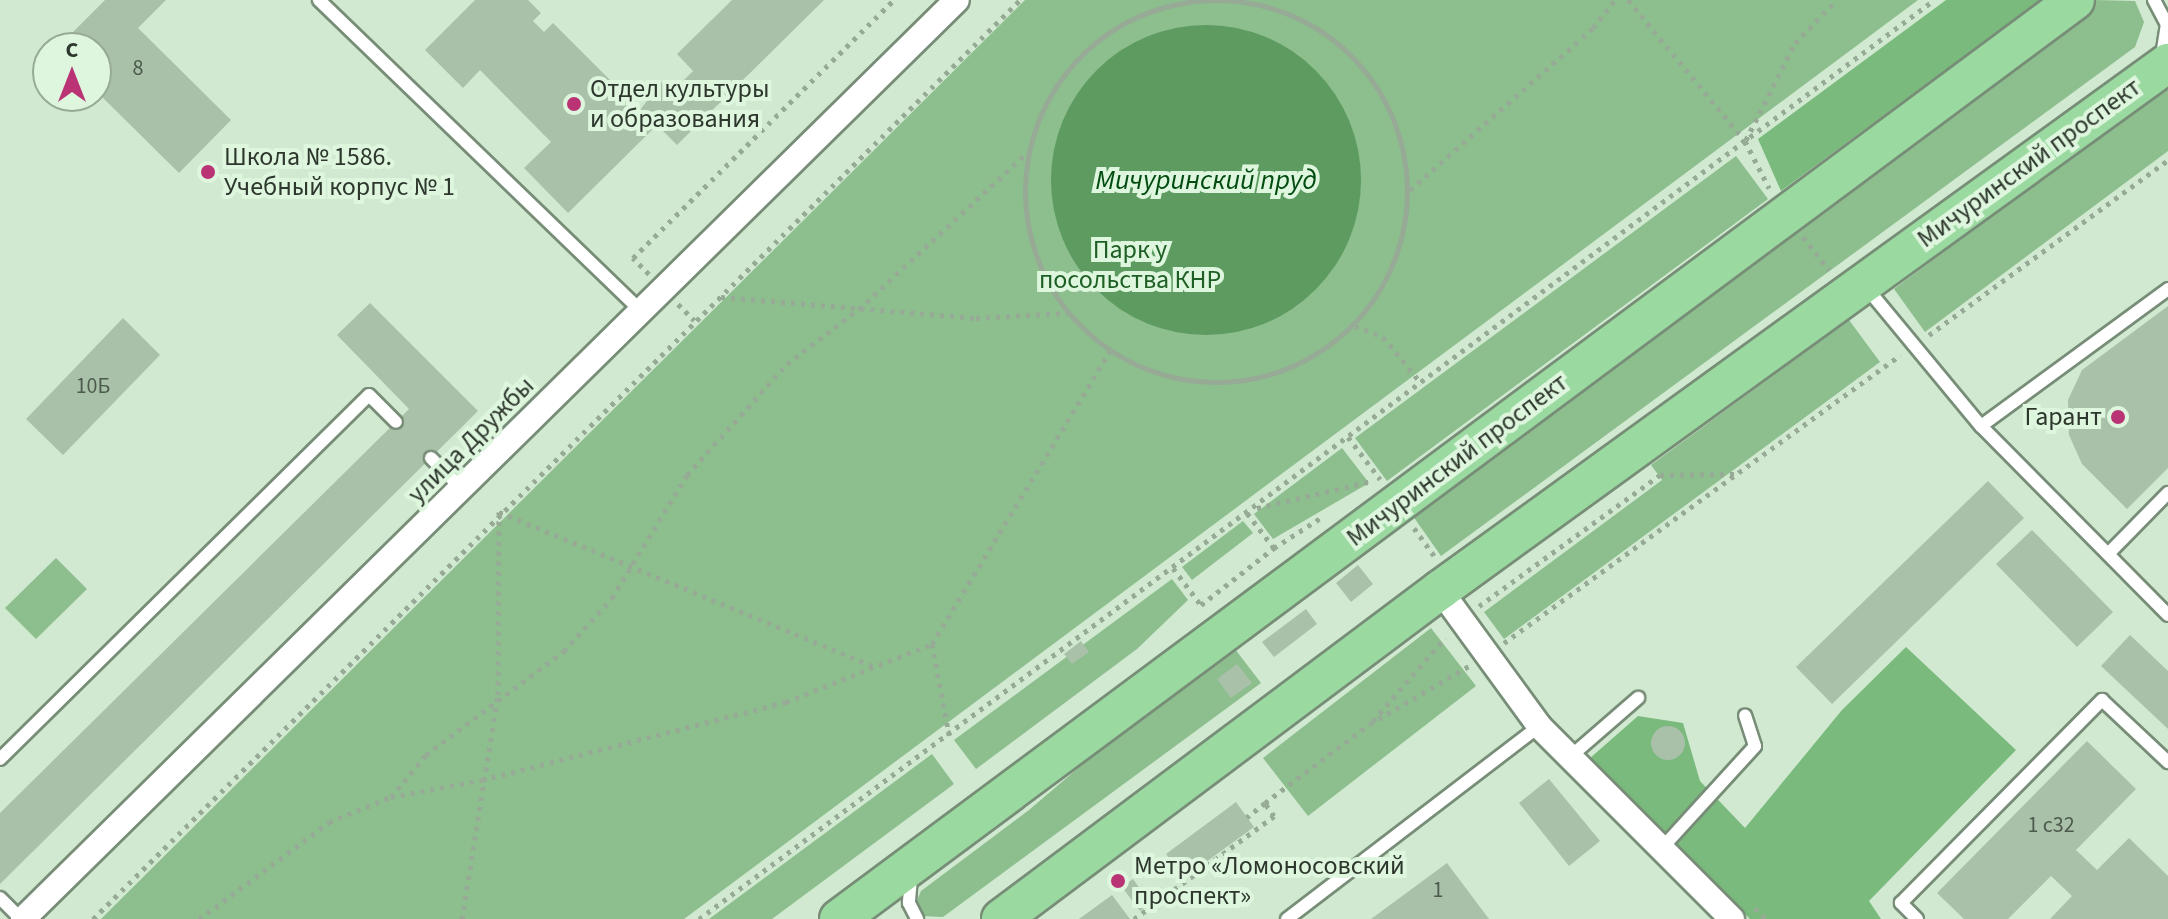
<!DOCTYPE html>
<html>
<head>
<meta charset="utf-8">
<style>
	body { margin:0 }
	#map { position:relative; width:2168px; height:919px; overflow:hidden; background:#d0e9d0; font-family:"Source Sans 3",sans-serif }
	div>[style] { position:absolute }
	.green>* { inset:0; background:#8dbe8e }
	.forest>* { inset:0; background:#7aba7d }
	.water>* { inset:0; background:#5d9b60 }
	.round { border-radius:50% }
	.building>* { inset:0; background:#a9c1a9 }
	.path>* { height:5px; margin-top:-2.5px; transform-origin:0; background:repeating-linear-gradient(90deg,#96aa96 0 4px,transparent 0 10px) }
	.path>.ring { margin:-2.5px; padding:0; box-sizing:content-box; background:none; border:5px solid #96aa96; border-radius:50% }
	.roads { filter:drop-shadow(2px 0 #778d77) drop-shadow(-2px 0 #778d77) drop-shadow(0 2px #778d77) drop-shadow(0 -2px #778d77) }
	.service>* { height:12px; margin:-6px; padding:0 6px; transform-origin:6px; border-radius:6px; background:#fff }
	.minor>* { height:24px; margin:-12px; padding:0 12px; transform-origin:12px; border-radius:12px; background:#fff }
	.primary>* { height:38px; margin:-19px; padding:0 19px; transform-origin:19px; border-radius:19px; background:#9ad99f }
	.dots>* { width:22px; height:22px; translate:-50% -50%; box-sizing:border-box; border:4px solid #ddf6dd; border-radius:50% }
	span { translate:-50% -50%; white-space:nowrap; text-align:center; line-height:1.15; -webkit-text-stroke:8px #ddf6dd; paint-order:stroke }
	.number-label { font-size:22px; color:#4d5a4d }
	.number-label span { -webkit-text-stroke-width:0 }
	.poi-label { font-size:26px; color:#2e372e }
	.left { translate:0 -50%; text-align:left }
	.right { translate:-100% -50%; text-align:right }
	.street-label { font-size:26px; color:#2e372e }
	.park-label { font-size:26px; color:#1e5f25 }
	.water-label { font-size:28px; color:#024c11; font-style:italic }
	.north { position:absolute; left:32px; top:32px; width:80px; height:80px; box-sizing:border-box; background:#ddf6dd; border:2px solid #97aa97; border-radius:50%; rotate:0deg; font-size:22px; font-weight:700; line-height:32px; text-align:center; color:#2e372e }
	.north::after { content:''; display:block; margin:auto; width:28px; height:36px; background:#ba3375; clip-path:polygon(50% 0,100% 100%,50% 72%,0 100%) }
</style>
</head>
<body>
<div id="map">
	<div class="green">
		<div style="clip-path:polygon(1025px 0,1918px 0,684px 919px,101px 919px)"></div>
		<div style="clip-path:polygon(2094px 0,2135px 1px,2144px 22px,2135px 47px,1441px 556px,1408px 509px)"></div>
		<div style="clip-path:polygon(2168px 84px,2168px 151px,1925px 332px,1894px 289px)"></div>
		<div style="clip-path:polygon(1736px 156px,1768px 199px,1387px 481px,1355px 438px)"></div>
		<div style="clip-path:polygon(1849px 320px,1880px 362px,1504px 639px,1484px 612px,1662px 480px,1651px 465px)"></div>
		<div style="clip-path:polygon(1342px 448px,1369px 483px,1273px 539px,1254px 514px)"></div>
		<div style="clip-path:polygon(1243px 521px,1253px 533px,1192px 580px,1182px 567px)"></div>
		<div style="clip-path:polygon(56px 558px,87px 589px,36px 639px,5px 608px)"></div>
		<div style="clip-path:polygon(1172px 579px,1188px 600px,1137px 649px,976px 769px,954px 740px)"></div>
		<div style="clip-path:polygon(1431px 628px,1476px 686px,1308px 816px,1263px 758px)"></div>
		<div style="clip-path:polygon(1228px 640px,1261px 683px,943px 917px,922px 916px,916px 903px,921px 891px,1029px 810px)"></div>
		<div style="clip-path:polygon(932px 754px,954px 784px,772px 919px,709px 919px)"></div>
	</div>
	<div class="forest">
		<div style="clip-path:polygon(1946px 0,2041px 0,1781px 191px,1758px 139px)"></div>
		<div style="clip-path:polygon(1906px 647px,2016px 750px,1869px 901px,1881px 919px,1750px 919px,1589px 759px,1638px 716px,1683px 723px,1700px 781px,1745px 828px,1842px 710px)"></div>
	</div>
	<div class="water">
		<div class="round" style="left:1051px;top:25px;width:310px;height:310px"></div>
	</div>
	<div class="building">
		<div style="clip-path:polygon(105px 0,166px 0,138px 28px,231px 120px,179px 173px,96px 91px,96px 48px,57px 48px)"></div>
		<div style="clip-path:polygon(475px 0,528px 0,541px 13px,533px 21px,544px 32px,553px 23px,640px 110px,661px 82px,672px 92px,693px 71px,677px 54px,732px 0,824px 0,677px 145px,657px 125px,568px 213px,524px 168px,551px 142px,480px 70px,463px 88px,425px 50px)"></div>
		<div style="clip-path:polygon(370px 303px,478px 411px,0 884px,0 813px,409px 409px,337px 335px)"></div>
		<div style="clip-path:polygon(2168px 306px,2168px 468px,2127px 509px,2082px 464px,2069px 435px,2068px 400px,2082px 370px)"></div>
		<div style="clip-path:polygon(123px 318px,160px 355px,63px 455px,26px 419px)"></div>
		<div style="clip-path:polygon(1988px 481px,2024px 518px,1832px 704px,1796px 667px)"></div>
		<div style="clip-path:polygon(2032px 530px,2113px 612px,2077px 647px,1996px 564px)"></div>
		<div style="clip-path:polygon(1358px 565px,1373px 584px,1351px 602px,1336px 583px)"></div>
		<div style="clip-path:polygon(1306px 609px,1317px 624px,1274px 657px,1262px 642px)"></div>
		<div style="clip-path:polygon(2130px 635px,2168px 671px,2168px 729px,2101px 666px)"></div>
		<div style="clip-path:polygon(1081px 641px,1089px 652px,1072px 664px,1064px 654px)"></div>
		<div style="clip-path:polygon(1237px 664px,1252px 683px,1231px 698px,1217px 679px)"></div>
		<div class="round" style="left:1651px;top:726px;width:34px;height:34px"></div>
		<div style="clip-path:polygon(2087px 741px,2136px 789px,2076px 850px,2097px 870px,2129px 838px,2168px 876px,2168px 919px,2050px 919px,2072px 896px,2051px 876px,2008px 919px,1964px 919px,1937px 893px)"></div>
		<div style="clip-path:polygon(1549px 779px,1600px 841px,1569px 866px,1519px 803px)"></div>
		<div style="clip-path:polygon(1236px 802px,1254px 827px,1184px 878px,1166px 854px)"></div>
		<div style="clip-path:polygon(1447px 863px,1489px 919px,1371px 919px)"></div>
		<div style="clip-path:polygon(1133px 879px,1150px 903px,1140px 911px,1122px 887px)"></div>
		<div style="clip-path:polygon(1112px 895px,1130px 919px,1079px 919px)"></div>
	</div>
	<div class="path">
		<div style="left:1628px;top:0;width:183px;rotate:50.3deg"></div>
		<div style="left:1745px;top:141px;width:53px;rotate:62.9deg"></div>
		<div class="ring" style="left:1025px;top:0;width:377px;height:377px"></div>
		<div style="left:1746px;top:140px;width:109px;rotate:-63.2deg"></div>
		<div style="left:1795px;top:43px;width:60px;rotate:-45.7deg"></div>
		<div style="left:1410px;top:190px;width:244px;rotate:-41.5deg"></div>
		<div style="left:1593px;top:28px;width:36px;rotate:-52deg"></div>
		<div style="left:1803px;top:237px;width:42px;rotate:51.8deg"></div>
		<div style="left:649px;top:274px;width:23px;rotate:-135deg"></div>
		<div style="left:633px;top:258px;width:367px;rotate:-44.7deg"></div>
		<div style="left:721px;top:297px;width:256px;rotate:4.7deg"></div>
		<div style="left:976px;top:318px;width:92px;rotate:-3.1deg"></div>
		<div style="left:678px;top:304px;width:23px;rotate:45deg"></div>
		<div style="left:1355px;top:326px;width:30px;rotate:21deg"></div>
		<div style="left:1383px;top:337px;width:60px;rotate:50.4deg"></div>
		<div style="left:1929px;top:335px;width:296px;rotate:-36.2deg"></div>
		<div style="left:1348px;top:437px;width:53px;rotate:52.7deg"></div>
		<div style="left:1257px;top:508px;width:118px;rotate:-13.2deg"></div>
		<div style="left:1414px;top:528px;width:37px;rotate:54deg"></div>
		<div style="left:1274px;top:548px;width:57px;rotate:-32.9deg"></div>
		<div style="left:1173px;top:568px;width:46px;rotate:52.9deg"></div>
		<div style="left:1201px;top:605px;width:93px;rotate:-38deg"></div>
		<div style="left:1274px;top:548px;width:44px;rotate:-127.6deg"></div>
		<div style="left:1479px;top:606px;width:223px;rotate:-35.9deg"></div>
		<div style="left:1660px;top:475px;width:74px;rotate:-0.8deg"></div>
		<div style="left:1504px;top:643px;width:490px;rotate:-36deg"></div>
		<div style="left:932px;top:644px;width:343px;rotate:-58.7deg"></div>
		<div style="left:1373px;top:721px;width:110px;rotate:-49.1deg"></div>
		<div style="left:391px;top:797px;width:55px;rotate:-50.2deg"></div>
		<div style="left:426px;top:755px;width:173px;rotate:-37deg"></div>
		<div style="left:564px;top:651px;width:72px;rotate:-47.8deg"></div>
		<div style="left:612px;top:598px;width:144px;rotate:-58.6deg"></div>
		<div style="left:687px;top:475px;width:149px;rotate:-48deg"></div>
		<div style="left:787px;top:364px;width:91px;rotate:-37.4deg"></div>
		<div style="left:859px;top:309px;width:228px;rotate:-42.9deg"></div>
		<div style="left:1265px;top:803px;width:131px;rotate:-37deg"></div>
		<div style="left:1370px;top:724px;width:115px;rotate:-30.4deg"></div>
		<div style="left:1755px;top:908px;width:16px;rotate:45deg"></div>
		<div style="left:93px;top:919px;width:1305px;rotate:-44.75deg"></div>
		<div style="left:199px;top:919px;width:162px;rotate:-36.7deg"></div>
		<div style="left:329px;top:822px;width:67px;rotate:-22deg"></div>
		<div style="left:391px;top:797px;width:93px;rotate:-10.6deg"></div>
		<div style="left:482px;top:780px;width:314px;rotate:-14.4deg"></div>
		<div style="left:786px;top:702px;width:157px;rotate:-21.7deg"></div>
		<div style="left:932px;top:644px;width:93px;rotate:79.4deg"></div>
		<div style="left:462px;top:919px;width:227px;rotate:-80.9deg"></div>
		<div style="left:498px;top:695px;width:183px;rotate:-89.7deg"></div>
		<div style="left:499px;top:512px;width:404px;rotate:22.4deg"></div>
		<div style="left:699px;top:919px;width:1539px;rotate:-36.65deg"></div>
		<div style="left:1134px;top:919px;width:174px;rotate:-36.3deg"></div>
		<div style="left:1274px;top:816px;width:16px;rotate:-125deg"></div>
		<div style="left:1265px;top:803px;width:23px;rotate:142deg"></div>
	</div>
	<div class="roads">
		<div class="service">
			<div style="left:319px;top:0;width:448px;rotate:44deg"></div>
			<div style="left:2154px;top:0;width:27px;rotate:62deg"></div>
			<div style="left:2167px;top:24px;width:33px;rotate:99deg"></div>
			<div style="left:1865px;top:286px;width:182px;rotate:50.4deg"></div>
			<div style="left:1981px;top:426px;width:266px;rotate:45.3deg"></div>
			<div style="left:1981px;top:426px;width:232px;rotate:-36.2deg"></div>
			<div style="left:431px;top:458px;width:44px;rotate:45deg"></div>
			<div style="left:2108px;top:554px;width:86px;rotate:-45.5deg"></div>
			<div style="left:1571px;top:756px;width:89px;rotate:-40.9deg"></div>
			<div style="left:0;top:759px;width:518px;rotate:-44.61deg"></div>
			<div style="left:369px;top:395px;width:38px;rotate:45deg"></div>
			<div style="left:1662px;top:848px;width:138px;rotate:-47.6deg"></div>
			<div style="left:1755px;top:746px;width:32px;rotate:-108deg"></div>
			<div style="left:911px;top:878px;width:25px;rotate:95deg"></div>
			<div style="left:909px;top:903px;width:18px;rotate:63deg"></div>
			<div style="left:0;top:898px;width:30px;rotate:45deg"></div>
			<div style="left:1287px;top:919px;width:317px;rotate:-37.4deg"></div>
			<div style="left:1917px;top:919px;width:23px;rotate:-135deg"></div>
			<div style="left:1901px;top:903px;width:286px;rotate:-45.3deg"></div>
			<div style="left:2102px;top:700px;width:91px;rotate:43.2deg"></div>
		</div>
		<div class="minor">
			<div style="left:1440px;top:590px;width:168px;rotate:53.9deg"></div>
			<div style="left:1539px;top:726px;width:273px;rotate:45deg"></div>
			<div style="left:23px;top:919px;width:1310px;rotate:-44.54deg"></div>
		</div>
		<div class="primary">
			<div style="left:839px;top:919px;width:1540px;rotate:-36.63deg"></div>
			<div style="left:1001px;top:919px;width:549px;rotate:-36.85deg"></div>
			<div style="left:1440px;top:590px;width:899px;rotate:-35.9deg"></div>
		</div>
	</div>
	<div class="dots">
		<div style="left:574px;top:104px;background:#ba3375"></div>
		<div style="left:208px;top:172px;background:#ba3375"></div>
		<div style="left:2118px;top:417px;background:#ba3375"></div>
		<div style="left:1118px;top:881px;background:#ba3375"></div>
	</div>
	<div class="number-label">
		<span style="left:138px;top:69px">8</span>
		<span style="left:93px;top:387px">10Б</span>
		<span style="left:2051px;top:826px">1 с32</span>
		<span style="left:1438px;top:891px">1</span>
	</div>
	<div class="poi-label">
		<span class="left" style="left:590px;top:104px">Отдел культуры<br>и образования</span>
		<span class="left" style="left:224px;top:172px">Школа № 1586.<br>Учебный корпус № 1</span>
		<span class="right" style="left:2102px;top:417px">Гарант</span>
		<span class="left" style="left:1134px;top:881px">Метро «Ломоносовский<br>проспект»</span>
	</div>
	<div class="street-label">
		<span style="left:2029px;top:163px;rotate:-36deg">Мичуринский проспект</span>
		<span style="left:471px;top:440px;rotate:-45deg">улица Дружбы</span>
		<span style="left:1457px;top:460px;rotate:-37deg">Мичуринский проспект</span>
	</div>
	<div class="park-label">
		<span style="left:1130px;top:265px">Парк у<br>посольства КНР</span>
	</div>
	<div class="water-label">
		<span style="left:1206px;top:180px">Мичуринский пруд</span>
	</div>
	<div class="north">С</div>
</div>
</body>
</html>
